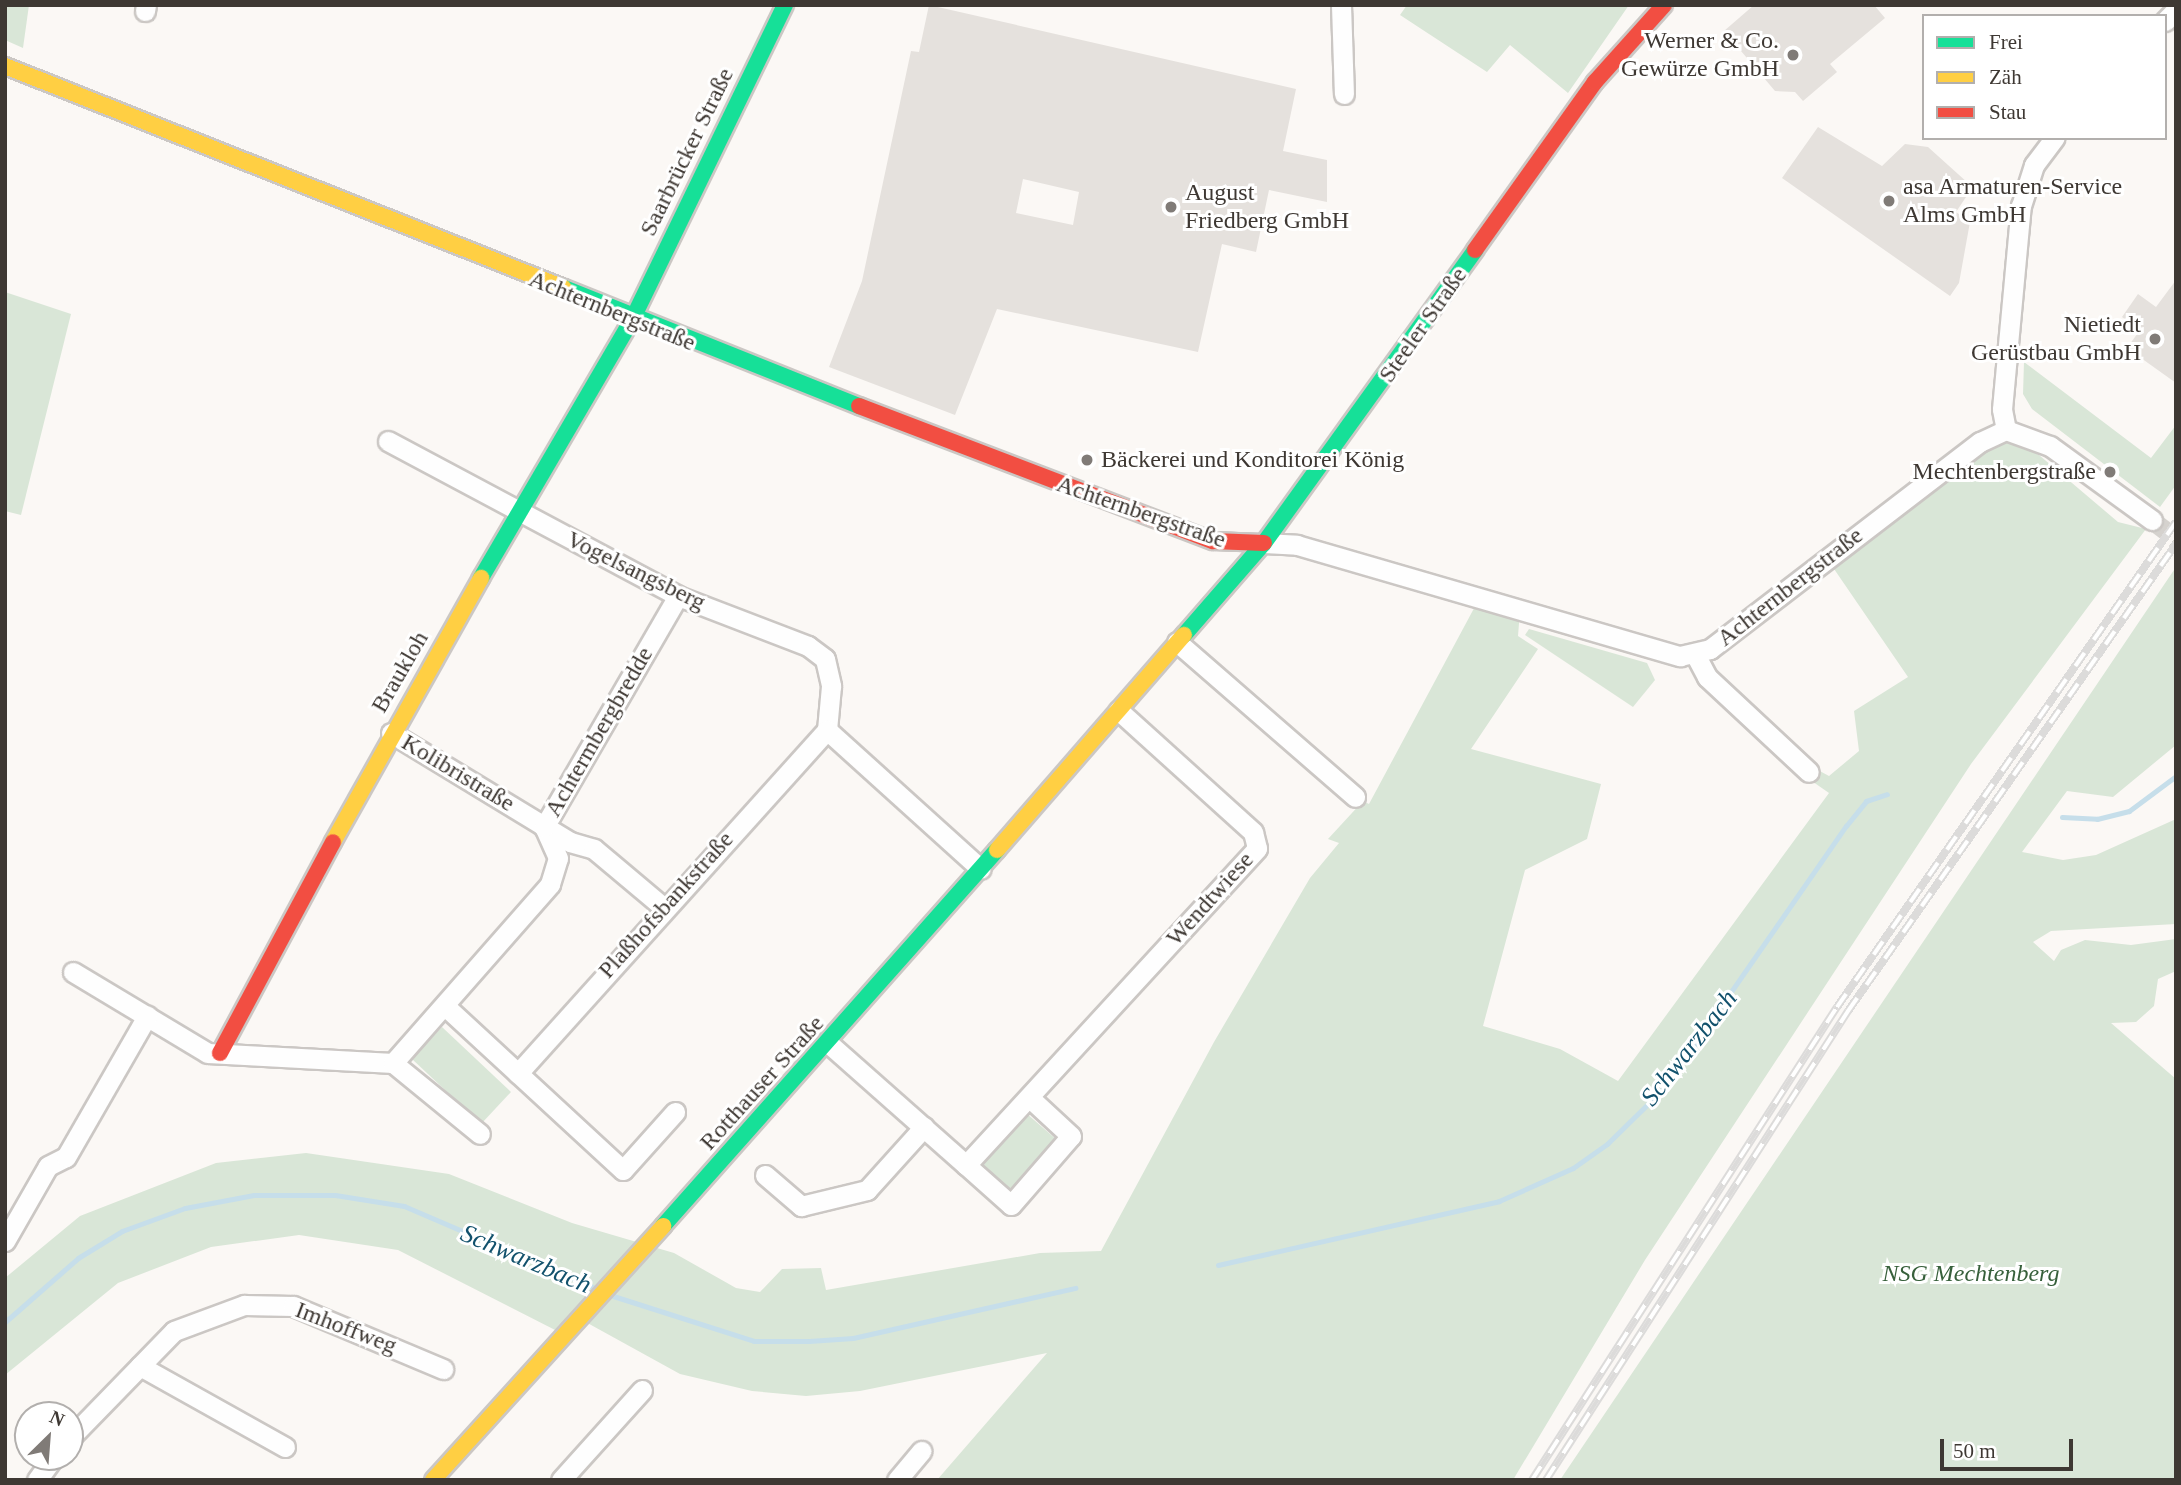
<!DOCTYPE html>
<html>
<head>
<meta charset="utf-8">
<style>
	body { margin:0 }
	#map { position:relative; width:2181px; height:1485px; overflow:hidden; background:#fbf8f5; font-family:"Times New Roman",serif }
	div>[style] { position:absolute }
	.green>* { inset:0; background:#d9e6d7 }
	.stream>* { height:5px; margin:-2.5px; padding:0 2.5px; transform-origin:2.5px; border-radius:2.5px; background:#c6deea }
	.building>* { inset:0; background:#e5e1dd }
	.street-tunnel>* { height:19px; margin-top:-9.5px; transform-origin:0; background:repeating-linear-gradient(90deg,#d5d2ce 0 19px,transparent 0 29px) }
	.roads { filter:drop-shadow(2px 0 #cbc7c4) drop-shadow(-2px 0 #cbc7c4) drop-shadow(0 2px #cbc7c4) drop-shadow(0 -2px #cbc7c4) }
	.street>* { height:19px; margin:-9.5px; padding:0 9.5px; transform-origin:9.5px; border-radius:9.5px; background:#fefefe }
	.fast>* { height:16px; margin:-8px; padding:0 8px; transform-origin:8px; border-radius:8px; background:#16e098 }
	.slow>* { height:16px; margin:-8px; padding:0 8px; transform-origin:8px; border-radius:8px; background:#ffcf43 }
	.jam>* { height:16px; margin:-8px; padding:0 8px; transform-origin:8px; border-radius:8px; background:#f24e42 }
	.rail>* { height:8px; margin-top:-4px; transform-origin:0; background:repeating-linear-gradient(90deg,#fff 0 16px,#dcdbda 0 32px); box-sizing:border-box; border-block:2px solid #dcdbda }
	.dots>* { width:19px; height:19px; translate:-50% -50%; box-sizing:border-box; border:4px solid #fff; border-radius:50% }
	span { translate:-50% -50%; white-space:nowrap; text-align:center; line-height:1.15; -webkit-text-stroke:6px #fff; paint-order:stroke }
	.poi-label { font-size:24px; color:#3e3833 }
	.right { translate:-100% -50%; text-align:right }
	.left { translate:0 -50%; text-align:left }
	.street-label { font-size:24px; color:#3e3833 }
	.park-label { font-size:24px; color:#37603b; font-style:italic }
	.water-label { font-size:26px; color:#12516c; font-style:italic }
	.frame { position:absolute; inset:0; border:7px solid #3e3833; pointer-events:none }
	.legend { position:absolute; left:1922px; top:14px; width:245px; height:126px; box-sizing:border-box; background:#fff; border:2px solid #b2afad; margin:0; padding:9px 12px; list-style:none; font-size:21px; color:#3e3833 }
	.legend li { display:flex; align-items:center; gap:14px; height:35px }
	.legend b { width:35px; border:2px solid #b2afad }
	.north { position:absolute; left:14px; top:1401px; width:70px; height:70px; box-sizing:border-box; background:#fff; border:2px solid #b2afad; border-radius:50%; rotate:25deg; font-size:19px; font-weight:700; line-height:28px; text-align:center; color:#3e3833 }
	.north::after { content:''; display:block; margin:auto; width:24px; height:32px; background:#807b77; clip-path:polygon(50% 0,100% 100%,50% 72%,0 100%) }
	.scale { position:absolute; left:1940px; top:1439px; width:133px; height:32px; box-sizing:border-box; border:4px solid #3e3833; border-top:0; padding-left:9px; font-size:21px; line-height:24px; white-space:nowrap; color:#3e3833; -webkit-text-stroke:5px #fff; paint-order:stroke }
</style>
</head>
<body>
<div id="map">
	<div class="green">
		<div style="clip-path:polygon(5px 5px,29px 5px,23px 48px,5px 40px)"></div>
		<div style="clip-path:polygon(1407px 5px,1629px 5px,1568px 93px,1510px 45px,1487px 72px,1400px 15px)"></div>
		<div style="clip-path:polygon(5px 292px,71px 314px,21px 515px,5px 511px)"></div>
		<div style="clip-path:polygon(2024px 362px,2151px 458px,2176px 425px,2176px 485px,2160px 507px,2032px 409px,2023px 394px)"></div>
		<div style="clip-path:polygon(2013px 442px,2039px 455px,2118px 522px,2146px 529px,1971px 764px,1645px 1260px,1513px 1480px,937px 1480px,1047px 1353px,860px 1391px,806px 1396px,752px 1391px,680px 1374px,582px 1320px,561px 1333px,398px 1250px,299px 1235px,211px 1247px,118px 1283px,5px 1375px,5px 1278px,80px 1216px,216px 1163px,306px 1153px,449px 1174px,572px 1223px,674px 1253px,736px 1288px,760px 1292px,782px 1269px,821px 1268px,826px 1290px,1040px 1253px,1101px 1251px,1214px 1042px,1310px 878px,1339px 843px,1328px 839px,1363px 801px,1369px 804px,1479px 599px,1520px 611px,1518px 636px,1538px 649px,1471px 749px,1601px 784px,1587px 839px,1525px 870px,1483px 1026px,1560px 1049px,1618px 1081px,1829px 793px,1806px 777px,1816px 769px,1829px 776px,1859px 751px,1854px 711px,1908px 677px,1832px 566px,1987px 447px)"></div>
		<div style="clip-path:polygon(2176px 567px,2176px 745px,2113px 797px,2067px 791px,2022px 852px,2063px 860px,2096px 855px,2176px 819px,2176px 924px,2051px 931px,2033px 942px,2054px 961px,2061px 950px,2085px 940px,2131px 945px,2176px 939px,2176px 971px,2158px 979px,2154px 1006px,2136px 1022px,2111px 1023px,2176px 1079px,2176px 1480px,1560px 1480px)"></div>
		<div style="clip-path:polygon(1529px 629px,1647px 663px,1655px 680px,1633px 707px,1525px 635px)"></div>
		<div style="clip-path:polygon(442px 1027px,511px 1092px,481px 1124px,412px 1059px)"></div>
		<div style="clip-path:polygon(1026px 1113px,1057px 1140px,1009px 1192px,979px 1165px)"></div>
	</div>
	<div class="stream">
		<div style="left:2062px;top:817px;width:35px;rotate:3deg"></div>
		<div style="left:2097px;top:819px;width:33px;rotate:-14deg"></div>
		<div style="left:2129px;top:811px;width:59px;rotate:-36.7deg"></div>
		<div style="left:1218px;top:1265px;width:288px;rotate:-12.8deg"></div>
		<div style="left:1499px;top:1201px;width:81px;rotate:-24deg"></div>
		<div style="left:1573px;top:1168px;width:42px;rotate:-35.2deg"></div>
		<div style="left:1607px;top:1144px;width:81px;rotate:-44.5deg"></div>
		<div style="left:1665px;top:1087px;width:318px;rotate:-55.3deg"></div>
		<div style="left:1846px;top:826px;width:32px;rotate:-51deg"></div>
		<div style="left:1866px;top:801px;width:22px;rotate:-18deg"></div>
		<div style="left:610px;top:1295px;width:151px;rotate:17.7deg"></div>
		<div style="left:754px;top:1341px;width:55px"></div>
		<div style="left:809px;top:1341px;width:44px;rotate:-3.9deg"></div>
		<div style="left:853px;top:1338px;width:228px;rotate:-12.7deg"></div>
		<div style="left:5px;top:1322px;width:97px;rotate:-41.2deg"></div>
		<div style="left:78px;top:1258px;width:52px;rotate:-31.5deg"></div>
		<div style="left:122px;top:1231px;width:67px;rotate:-20.1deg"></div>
		<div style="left:185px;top:1208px;width:70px;rotate:-10.7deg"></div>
		<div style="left:254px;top:1195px;width:81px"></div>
		<div style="left:335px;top:1195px;width:70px;rotate:9.1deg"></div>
		<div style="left:404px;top:1206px;width:208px;rotate:23.2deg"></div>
	</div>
	<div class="building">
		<div style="clip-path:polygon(evenodd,929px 5px,1296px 89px,1283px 151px,1327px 160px,1327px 202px,1269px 190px,1256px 252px,1222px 244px,1198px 352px,997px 309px,955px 415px,829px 367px,862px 281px,911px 51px,919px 52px,929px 5px,1023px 179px,1079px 192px,1073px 225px,1016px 213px,1023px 179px)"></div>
		<div style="clip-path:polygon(1754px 5px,1874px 5px,1885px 18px,1830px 64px,1837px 72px,1803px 101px,1795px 92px,1775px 91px,1724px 31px)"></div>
		<div style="clip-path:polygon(1818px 127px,1882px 166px,1905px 144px,1928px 147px,1968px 183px,1970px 191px,1956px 212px,1970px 222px,1959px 283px,1950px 296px,1782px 178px)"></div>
		<div style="clip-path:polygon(2176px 280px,2176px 383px,2127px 348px,2140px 330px,2122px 317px,2138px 294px,2156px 307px)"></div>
	</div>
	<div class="street-tunnel">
		<div style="left:2152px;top:520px;width:30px;rotate:37deg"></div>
	</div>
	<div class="roads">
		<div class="street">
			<div style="left:1341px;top:5px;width:89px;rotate:88.1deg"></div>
			<div style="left:145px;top:11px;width:6px;rotate:-81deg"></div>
			<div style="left:2165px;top:21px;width:16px;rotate:-45deg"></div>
			<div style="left:2006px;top:430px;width:21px;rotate:-101deg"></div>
			<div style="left:2002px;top:409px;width:204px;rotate:-84.7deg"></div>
			<div style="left:2021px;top:206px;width:43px;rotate:-72.4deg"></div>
			<div style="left:2034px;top:165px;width:34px;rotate:-53deg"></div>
			<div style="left:388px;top:441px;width:329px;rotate:28.1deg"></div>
			<div style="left:678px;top:596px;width:139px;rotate:21deg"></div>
			<div style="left:808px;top:646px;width:21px;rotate:37deg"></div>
			<div style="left:825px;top:659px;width:28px;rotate:77deg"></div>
			<div style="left:831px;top:686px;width:44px;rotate:95.2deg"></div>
			<div style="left:827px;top:730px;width:462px;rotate:132deg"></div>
			<div style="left:1264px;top:543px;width:33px;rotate:3deg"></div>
			<div style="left:1297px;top:545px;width:399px;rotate:16.2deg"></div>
			<div style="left:1680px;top:656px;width:31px;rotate:-13deg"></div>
			<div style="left:1710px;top:649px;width:340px;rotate:-37.5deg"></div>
			<div style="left:1980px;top:442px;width:29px;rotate:-25deg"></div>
			<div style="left:2006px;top:430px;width:47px;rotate:20deg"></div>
			<div style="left:2050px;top:446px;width:126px;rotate:36deg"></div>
			<div style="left:1177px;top:642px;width:236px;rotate:41deg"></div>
			<div style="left:1696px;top:656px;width:24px;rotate:62deg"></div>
			<div style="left:1707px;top:677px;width:139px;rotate:43deg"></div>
			<div style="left:827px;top:730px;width:207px;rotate:42.1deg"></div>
			<div style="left:391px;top:733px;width:210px;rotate:31.3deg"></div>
			<div style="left:570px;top:842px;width:25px;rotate:16deg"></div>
			<div style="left:594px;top:849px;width:90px;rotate:40deg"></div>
			<div style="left:73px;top:972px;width:157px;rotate:31deg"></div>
			<div style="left:208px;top:1053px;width:185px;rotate:3.1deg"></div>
			<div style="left:393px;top:1063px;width:112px;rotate:39.2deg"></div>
			<div style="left:445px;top:1006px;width:242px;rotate:42.7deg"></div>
			<div style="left:623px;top:1170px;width:78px;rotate:-48.1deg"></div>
			<div style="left:828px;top:1043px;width:184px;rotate:41.5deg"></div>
			<div style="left:966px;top:1165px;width:430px;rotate:-47.4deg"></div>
			<div style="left:1257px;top:848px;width:16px;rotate:-104deg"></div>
			<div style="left:1253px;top:832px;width:181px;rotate:-137.9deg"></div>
			<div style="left:393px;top:1063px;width:238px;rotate:-48.7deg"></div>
			<div style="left:550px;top:884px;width:27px;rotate:-73deg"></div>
			<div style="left:558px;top:858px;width:34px;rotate:-114deg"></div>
			<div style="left:544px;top:827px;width:267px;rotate:-59.9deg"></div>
			<div style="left:966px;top:1165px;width:60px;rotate:41.6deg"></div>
			<div style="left:1011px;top:1205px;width:91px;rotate:-49deg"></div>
			<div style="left:1071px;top:1136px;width:56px;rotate:-137.2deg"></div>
			<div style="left:765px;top:1175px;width:48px;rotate:40.7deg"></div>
			<div style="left:801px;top:1206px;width:68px;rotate:-13.6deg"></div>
			<div style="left:867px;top:1190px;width:85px;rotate:-47.9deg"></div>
			<div style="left:5px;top:1241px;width:86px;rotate:-60.2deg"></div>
			<div style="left:48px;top:1166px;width:20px;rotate:-27deg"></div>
			<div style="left:66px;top:1157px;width:163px;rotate:-60.1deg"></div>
			<div style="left:140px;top:1366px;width:166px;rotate:29.2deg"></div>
			<div style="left:70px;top:1438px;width:149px;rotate:-45.8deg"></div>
			<div style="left:174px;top:1331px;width:75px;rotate:-20.4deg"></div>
			<div style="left:244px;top:1305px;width:49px;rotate:1.2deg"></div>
			<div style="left:293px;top:1306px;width:163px;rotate:22.8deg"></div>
			<div style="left:37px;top:1480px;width:29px;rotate:-54deg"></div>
			<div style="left:561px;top:1480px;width:121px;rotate:-48deg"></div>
			<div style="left:897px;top:1480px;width:38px;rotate:-50deg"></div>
		</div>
		<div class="fast">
			<div style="left:564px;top:288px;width:318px;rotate:21.8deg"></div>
			<div style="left:481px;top:578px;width:299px;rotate:-59.7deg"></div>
			<div style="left:632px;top:320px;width:350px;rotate:-64.1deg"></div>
			<div style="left:1184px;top:635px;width:122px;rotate:-49deg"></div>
			<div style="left:1264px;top:543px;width:361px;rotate:-54.2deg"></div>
			<div style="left:663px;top:1226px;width:503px;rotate:-48.39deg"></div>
		</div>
		<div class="slow">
			<div style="left:5px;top:66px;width:601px;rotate:21.66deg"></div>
			<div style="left:333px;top:842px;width:303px;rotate:-60.7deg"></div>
			<div style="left:997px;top:850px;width:285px;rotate:-49deg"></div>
			<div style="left:433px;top:1480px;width:343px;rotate:-47.8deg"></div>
		</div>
		<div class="jam">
			<div style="left:1475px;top:250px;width:206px;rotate:-54.5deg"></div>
			<div style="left:1595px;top:82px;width:103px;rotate:-48.1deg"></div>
			<div style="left:859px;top:406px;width:379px;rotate:20.9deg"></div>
			<div style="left:1213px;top:541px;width:51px;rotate:2.2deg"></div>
			<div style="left:220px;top:1053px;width:239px;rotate:-61.8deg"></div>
		</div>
	</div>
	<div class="rail">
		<div style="left:1532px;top:1480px;width:563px;rotate:-57.19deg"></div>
		<div style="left:1837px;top:1007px;width:592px;rotate:-55.05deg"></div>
		<div style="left:1546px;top:1480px;width:558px;rotate:-57.22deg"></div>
		<div style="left:1848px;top:1011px;width:571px;rotate:-54.92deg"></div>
	</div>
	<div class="dots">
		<div style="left:1793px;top:55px;background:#807b77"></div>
		<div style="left:1889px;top:201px;background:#807b77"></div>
		<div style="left:1171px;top:207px;background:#807b77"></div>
		<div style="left:2155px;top:339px;background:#807b77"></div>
		<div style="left:1087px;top:460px;background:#807b77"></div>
		<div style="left:2110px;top:472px;background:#807b77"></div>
	</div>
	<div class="poi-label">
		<span class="right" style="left:1779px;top:55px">Werner &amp; Co.<br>Gewürze GmbH</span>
		<span class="left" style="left:1903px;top:201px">asa Armaturen-Service<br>Alms GmbH</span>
		<span class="left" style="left:1185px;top:207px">August<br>Friedberg GmbH</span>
		<span class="right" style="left:2141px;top:339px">Nietiedt<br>Gerüstbau GmbH</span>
		<span class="left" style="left:1101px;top:460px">Bäckerei und Konditorei König</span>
		<span class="right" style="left:2096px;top:472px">Mechtenbergstraße</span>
	</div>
	<div class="street-label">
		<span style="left:687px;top:152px;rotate:-64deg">Saarbrücker Straße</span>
		<span style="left:612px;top:311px;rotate:22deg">Achternbergstraße</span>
		<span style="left:1423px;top:325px;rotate:-55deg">Steeler Straße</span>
		<span style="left:1141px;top:512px;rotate:19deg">Achternbergstraße</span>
		<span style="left:636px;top:571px;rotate:26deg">Vogelsangsberg</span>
		<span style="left:1790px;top:587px;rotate:-38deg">Achternbergstraße</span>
		<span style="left:400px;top:672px;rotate:-60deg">Braukloh</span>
		<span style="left:599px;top:732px;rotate:-60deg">Achtermbergbredde</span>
		<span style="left:458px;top:773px;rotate:31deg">Kolibristraße</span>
		<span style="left:1210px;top:899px;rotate:-48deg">Wendtwiese</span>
		<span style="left:666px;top:905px;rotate:-48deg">Plaßhofsbankstraße</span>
		<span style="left:762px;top:1083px;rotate:-48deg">Rotthauser Straße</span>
		<span style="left:346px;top:1328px;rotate:21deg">Imhoffweg</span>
	</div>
	<div class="park-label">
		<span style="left:1971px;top:1274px">NSG Mechtenberg</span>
	</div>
	<div class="water-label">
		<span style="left:1689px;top:1048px;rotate:-52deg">Schwarzbach</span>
		<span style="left:526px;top:1259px;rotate:23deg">Schwarzbach</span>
	</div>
	<div class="frame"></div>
	<ul class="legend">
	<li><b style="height:9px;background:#16e098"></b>Frei</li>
	<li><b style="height:9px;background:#ffcf43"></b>Zäh</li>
	<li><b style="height:9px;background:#f24e42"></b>Stau</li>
	</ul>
	<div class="north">N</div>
	<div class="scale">50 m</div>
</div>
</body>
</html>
